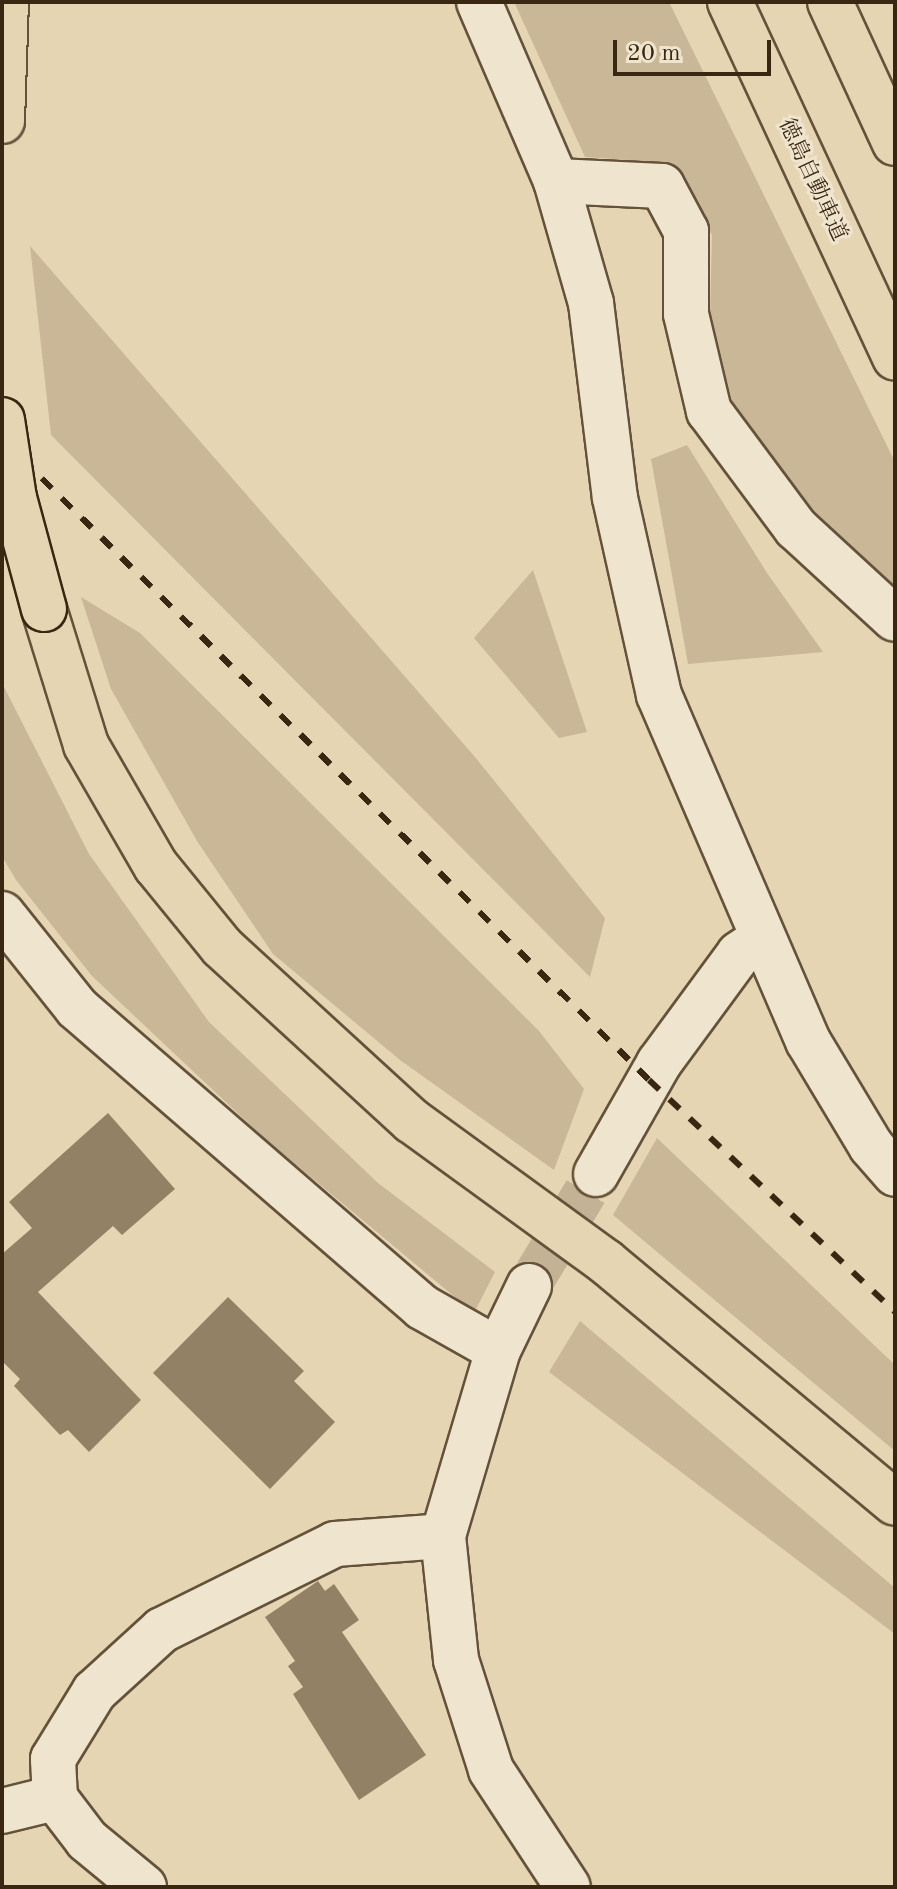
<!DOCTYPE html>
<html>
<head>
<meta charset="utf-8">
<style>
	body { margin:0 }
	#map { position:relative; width:897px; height:1889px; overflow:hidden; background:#e6d5b3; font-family:"Old Standard TT","Noto Serif JP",serif }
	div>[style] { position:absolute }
	.green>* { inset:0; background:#c9b798 }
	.building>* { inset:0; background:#938166 }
	.minor-tunnel>* { height:44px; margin-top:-22px; transform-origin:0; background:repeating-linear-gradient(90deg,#c3b293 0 44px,transparent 0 66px) }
	.roads { filter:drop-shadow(2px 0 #64523a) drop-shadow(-2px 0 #64523a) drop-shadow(0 2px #64523a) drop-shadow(0 -2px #64523a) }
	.minor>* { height:44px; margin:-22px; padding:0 22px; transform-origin:22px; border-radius:22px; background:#efe4ce }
	.highway>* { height:44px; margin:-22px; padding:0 22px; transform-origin:22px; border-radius:22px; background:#e6d5b3 }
	.rail>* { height:6px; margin-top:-3px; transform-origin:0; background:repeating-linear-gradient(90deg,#392712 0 14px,transparent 0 28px) }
	.bridges { filter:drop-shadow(2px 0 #392712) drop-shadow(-2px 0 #392712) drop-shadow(0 2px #392712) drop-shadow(0 -2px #392712) }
	.highway-bridge>* { height:44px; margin:-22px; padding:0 22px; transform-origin:22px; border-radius:22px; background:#e6d5b3 }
	span { translate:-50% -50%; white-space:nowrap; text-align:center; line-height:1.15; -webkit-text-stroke:6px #efe4ce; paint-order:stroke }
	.street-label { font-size:22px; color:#392712 }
	.frame { position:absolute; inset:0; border:4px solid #392712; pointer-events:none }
	.scale { position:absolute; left:613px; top:40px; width:158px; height:36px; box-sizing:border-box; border:4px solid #392712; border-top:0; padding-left:10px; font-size:24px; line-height:28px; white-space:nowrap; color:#392712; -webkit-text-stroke:6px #efe4ce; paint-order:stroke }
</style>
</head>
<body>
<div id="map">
	<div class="green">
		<div style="clip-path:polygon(514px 2px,669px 2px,895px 462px,895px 594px,817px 524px,727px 399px,710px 316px,712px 235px,670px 163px,585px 157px)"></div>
		<div style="clip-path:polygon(30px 246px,475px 757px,605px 918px,590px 977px,51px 435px)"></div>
		<div style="clip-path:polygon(687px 445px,767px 573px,823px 652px,688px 664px,651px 459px)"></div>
		<div style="clip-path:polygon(533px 570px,587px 732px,559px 738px,474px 638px)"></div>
		<div style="clip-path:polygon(81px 597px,140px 633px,539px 1031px,584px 1089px,554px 1170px,400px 1060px,273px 954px,197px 841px,111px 689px)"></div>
		<div style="clip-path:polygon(2px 683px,89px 854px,209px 1022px,378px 1183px,495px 1272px,474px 1313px,264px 1138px,92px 976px,16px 880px,2px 856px)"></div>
		<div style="clip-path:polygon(657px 1138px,895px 1365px,895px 1451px,613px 1215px)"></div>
		<div style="clip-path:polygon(580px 1321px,895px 1588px,895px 1634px,549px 1372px)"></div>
	</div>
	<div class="building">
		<div style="clip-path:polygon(108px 1113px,175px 1189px,122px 1235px,113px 1226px,38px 1292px,141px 1400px,89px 1452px,68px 1430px,60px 1435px,14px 1386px,20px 1379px,2px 1361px,2px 1254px,32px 1228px,9px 1202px)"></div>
		<div style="clip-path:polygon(228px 1297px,304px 1371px,294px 1381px,335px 1422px,270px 1489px,153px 1373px)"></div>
		<div style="clip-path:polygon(318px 1581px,325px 1591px,334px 1584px,359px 1620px,342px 1632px,426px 1755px,359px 1800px,293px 1694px,303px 1687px,288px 1666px,295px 1661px,265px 1617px)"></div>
	</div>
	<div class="minor-tunnel">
		<div style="left:529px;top:1286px;width:131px;rotate:-59.1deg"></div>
	</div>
	<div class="roads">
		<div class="minor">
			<div style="left:479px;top:2px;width:195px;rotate:66.7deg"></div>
			<div style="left:556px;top:181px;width:127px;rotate:74deg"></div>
			<div style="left:591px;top:303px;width:196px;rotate:83deg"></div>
			<div style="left:615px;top:498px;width:202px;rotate:77.4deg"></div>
			<div style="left:659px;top:695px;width:377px;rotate:66.7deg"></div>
			<div style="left:808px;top:1041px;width:122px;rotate:59deg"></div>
			<div style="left:871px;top:1146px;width:37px;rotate:49deg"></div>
			<div style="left:556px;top:181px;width:106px;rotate:2.7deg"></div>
			<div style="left:662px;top:186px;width:51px;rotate:61.9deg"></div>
			<div style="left:686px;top:231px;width:83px;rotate:90deg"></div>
			<div style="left:686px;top:314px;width:100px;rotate:76.7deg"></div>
			<div style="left:709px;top:411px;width:146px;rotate:53.4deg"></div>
			<div style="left:796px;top:528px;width:134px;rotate:42.6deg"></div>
			<div style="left:2px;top:914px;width:120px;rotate:51.4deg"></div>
			<div style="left:77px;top:1008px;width:457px;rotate:40.9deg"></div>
			<div style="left:422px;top:1307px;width:87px;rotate:29.5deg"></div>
			<div style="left:596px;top:1174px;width:128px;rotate:-60.4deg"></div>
			<div style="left:659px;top:1063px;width:135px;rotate:-53.7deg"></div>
			<div style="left:739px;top:954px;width:27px;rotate:-34deg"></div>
			<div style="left:529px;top:1286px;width:71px;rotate:115.8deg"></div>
			<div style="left:498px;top:1350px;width:194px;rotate:106.5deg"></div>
			<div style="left:443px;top:1536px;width:125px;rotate:84deg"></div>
			<div style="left:456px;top:1660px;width:115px;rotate:72.3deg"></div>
			<div style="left:491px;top:1770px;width:140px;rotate:56.7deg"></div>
			<div style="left:2px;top:1811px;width:55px;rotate:-13.8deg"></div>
			<div style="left:144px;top:1887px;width:74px;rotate:-140.5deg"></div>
			<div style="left:87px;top:1840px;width:53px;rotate:-127.3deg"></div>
			<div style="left:55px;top:1798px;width:39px;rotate:-93deg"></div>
			<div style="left:53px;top:1759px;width:79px;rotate:-58.5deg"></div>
			<div style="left:94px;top:1692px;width:92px;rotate:-42.4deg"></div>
			<div style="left:162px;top:1630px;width:193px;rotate:-26.4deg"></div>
			<div style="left:335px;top:1544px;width:108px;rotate:-4.2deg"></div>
		</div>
		<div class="highway">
			<div style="left:730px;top:2px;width:392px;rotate:65.1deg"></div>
			<div style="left:830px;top:2px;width:155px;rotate:65.3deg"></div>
			<div style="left:2px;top:121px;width:119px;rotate:-88.1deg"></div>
			<div style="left:44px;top:609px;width:142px;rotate:72.8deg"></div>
			<div style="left:86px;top:745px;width:140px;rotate:60deg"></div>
			<div style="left:156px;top:866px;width:104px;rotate:50.8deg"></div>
			<div style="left:222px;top:947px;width:258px;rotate:42.5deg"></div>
			<div style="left:412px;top:1121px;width:240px;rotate:36deg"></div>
			<div style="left:606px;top:1262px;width:376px;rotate:39.8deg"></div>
		</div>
	</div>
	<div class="rail">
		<div style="left:2px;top:439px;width:911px;rotate:44.73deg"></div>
		<div style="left:649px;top:1080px;width:338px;rotate:43.3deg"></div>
	</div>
	<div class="bridges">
		<div class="highway-bridge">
			<div style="left:2px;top:420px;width:79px;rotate:81.3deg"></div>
			<div style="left:14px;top:498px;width:115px;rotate:74.9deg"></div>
		</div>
	</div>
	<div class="street-label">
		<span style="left:812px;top:180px;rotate:65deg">徳島自動車道</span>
	</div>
	<div class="frame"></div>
	<div class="scale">20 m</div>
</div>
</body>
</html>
